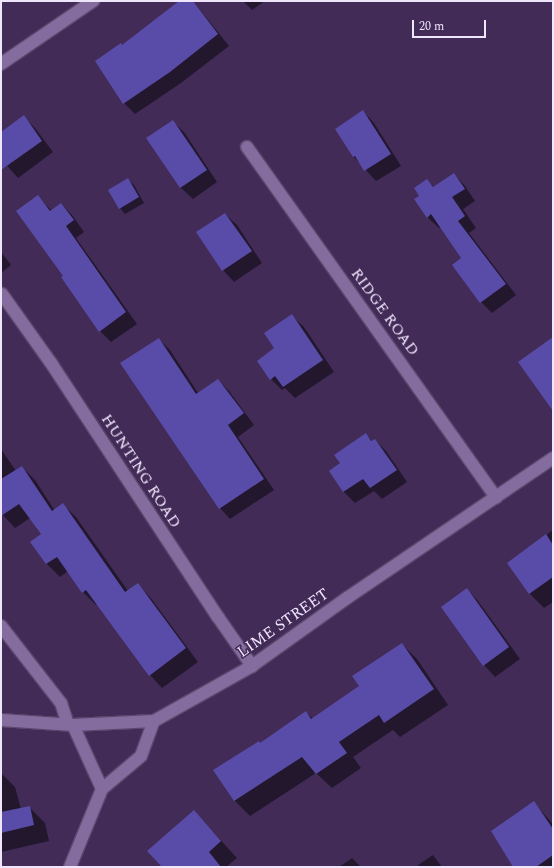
<!DOCTYPE html>
<html>
<head>
<meta charset="utf-8">
<style>
	body { margin:0 }
	#map { position:relative; width:554px; height:868px; overflow:hidden; background:#422b57; font-family:Spectral,serif }
	div>[style] { position:absolute }
	.shadow>* { inset:0; background:#0007 }
	.building>* { inset:0; background:#594ca8 }
	.roads { filter:drop-shadow(1px 0 #5c486e) drop-shadow(-1px 0 #5c486e) drop-shadow(0 1px #5c486e) drop-shadow(0 -1px #5c486e) }
	.minor>* { height:12px; margin:-6px; padding:0 6px; transform-origin:6px; border-radius:6px; background:#856c9e }
	span { translate:-50% -50%; white-space:nowrap; text-align:center; line-height:1.15; -webkit-text-stroke:3px #422b57; paint-order:stroke }
	.street-label { font-size:16px; color:#f0e6fc }
	.frame { position:absolute; inset:0; border:2px solid #f0e6fc; pointer-events:none }
	.scale { position:absolute; left:412px; top:20px; width:74px; height:18px; box-sizing:border-box; border:2px solid #f0e6fc; border-top:0; padding-left:5px; font-size:12px; line-height:14px; white-space:nowrap; color:#f0e6fc; -webkit-text-stroke:3px #422b57; paint-order:stroke }
</style>
</head>
<body>
<div id="map">
	<div class="shadow">
		<div style="clip-path:polygon(181px 1px,193px 1px,229px 46px,181px 83px,135px 114px,124px 103px,122px 46px)"></div>
		<div style="clip-path:polygon(243px 1px,265px 1px,252px 10px)"></div>
		<div style="clip-path:polygon(363px 111px,374px 123px,401px 166px,376px 181px,353px 156px)"></div>
		<div style="clip-path:polygon(24px 117px,35px 128px,53px 152px,18px 178px,1px 159px,1px 133px)"></div>
		<div style="clip-path:polygon(172px 121px,184px 132px,217px 182px,193px 199px,181px 188px,148px 138px)"></div>
		<div style="clip-path:polygon(454px 174px,465px 186px,475px 201px,463px 209px,476px 228px,469px 233px,516px 295px,492px 313px,481px 302px,462px 259px,441px 227px,439px 228px,427px 217px,420px 196px,426px 180px,434px 187px)"></div>
		<div style="clip-path:polygon(128px 180px,134px 185px,144px 203px,125px 214px,120px 208px)"></div>
		<div style="clip-path:polygon(38px 197px,52px 211px,61px 204px,72px 215px,84px 232px,76px 238px,137px 324px,111px 342px,100px 331px,64px 276px)"></div>
		<div style="clip-path:polygon(225px 214px,237px 225px,262px 263px,234px 282px,223px 270px,198px 233px)"></div>
		<div style="clip-path:polygon(1px 252px,11px 265px,1px 273px)"></div>
		<div style="clip-path:polygon(292px 316px,304px 327px,334px 372px,295px 398px,285px 388px,282px 390px,271px 379px,276px 349px)"></div>
		<div style="clip-path:polygon(159px 339px,170px 350px,198px 393px,218px 380px,229px 391px,254px 425px,238px 437px,274px 490px,230px 519px,220px 508px)"></div>
		<div style="clip-path:polygon(366px 434px,372px 441px,375px 440px,386px 451px,407px 482px,382px 499px,374px 491px,355px 503px,344px 492px,330px 471px,341px 464px)"></div>
		<div style="clip-path:polygon(1px 449px,16px 471px,22px 467px,35px 480px,55px 511px,63px 505px,76px 517px,128px 591px,137px 584px,150px 597px,198px 662px,162px 688px,150px 675px,97px 604px,96px 605px,83px 592px,68px 571px,60px 577px,47px 564px,31px 542px,42px 534px,30px 518px,15px 528px,1px 513px)"></div>
		<div style="clip-path:polygon(553px 530px,553px 602px,544px 608px,530px 594px,508px 563px)"></div>
		<div style="clip-path:polygon(467px 589px,478px 601px,520px 659px,495px 677px,484px 665px)"></div>
		<div style="clip-path:polygon(402px 644px,417px 659px,448px 705px,400px 737px,393px 730px,353px 757px,361px 768px,332px 788px,316px 773px,250px 816px,235px 801px,260px 744px,306px 712px,313px 719px,360px 686px)"></div>
		<div style="clip-path:polygon(1px 773px,15px 787px,21px 809px,29px 807px,45px 823px,49px 841px,1px 852px)"></div>
		<div style="clip-path:polygon(533px 802px,553px 824px,553px 867px,515px 867px)"></div>
		<div style="clip-path:polygon(194px 811px,237px 858px,226px 867px,163px 867px)"></div>
		<div style="clip-path:polygon(433px 855px,442px 867px,420px 867px,418px 865px)"></div>
		<div style="clip-path:polygon(352px 858px,361px 867px,339px 867px)"></div>
	</div>
	<div class="building">
		<div style="clip-path:polygon(179px 1px,193px 1px,218px 34px,170px 72px,123px 104px,95px 61px,121px 43px,122px 45px)"></div>
		<div style="clip-path:polygon(363px 110px,391px 154px,364px 171px,355px 156px,353px 157px,335px 129px)"></div>
		<div style="clip-path:polygon(24px 115px,42px 141px,1px 170px,1px 132px)"></div>
		<div style="clip-path:polygon(173px 120px,207px 170px,180px 188px,146px 138px)"></div>
		<div style="clip-path:polygon(454px 173px,465px 189px,452px 197px,465px 216px,458px 221px,506px 284px,480px 303px,452px 265px,461px 258px,431px 214px,427px 218px,414px 199px,419px 196px,414px 188px,427px 179px,433px 187px)"></div>
		<div style="clip-path:polygon(128px 178px,139px 197px,119px 209px,108px 190px)"></div>
		<div style="clip-path:polygon(38px 195px,50px 211px,61px 203px,74px 220px,66px 226px,126px 312px,99px 332px,61px 277px,63px 276px,16px 211px)"></div>
		<div style="clip-path:polygon(225px 213px,252px 251px,222px 271px,196px 232px)"></div>
		<div style="clip-path:polygon(292px 314px,323px 360px,283px 387px,275px 376px,270px 380px,257px 361px,274px 348px,264px 333px)"></div>
		<div style="clip-path:polygon(553px 337px,553px 411px,518px 362px)"></div>
		<div style="clip-path:polygon(159px 338px,196px 394px,218px 379px,244px 413px,228px 425px,264px 479px,219px 509px,120px 363px)"></div>
		<div style="clip-path:polygon(366px 433px,371px 441px,375px 439px,397px 470px,370px 488px,363px 479px,343px 492px,329px 471px,340px 463px,334px 455px)"></div>
		<div style="clip-path:polygon(22px 466px,52px 511px,63px 503px,125px 592px,138px 583px,186px 648px,149px 676px,86px 590px,82px 593px,57px 557px,46px 564px,30px 542px,41px 534px,19px 504px,1px 516px,1px 479px)"></div>
		<div style="clip-path:polygon(546px 534px,553px 545px,553px 577px,529px 594px,507px 563px)"></div>
		<div style="clip-path:polygon(467px 588px,509px 647px,483px 666px,441px 607px)"></div>
		<div style="clip-path:polygon(402px 643px,434px 689px,384px 723px,379px 715px,339px 742px,347px 753px,316px 774px,302px 757px,234px 801px,213px 770px,259px 741px,260px 743px,306px 711px,311px 719px,359px 686px,352px 676px)"></div>
		<div style="clip-path:polygon(534px 801px,553px 829px,553px 855px,536px 867px,513px 867px,491px 831px)"></div>
		<div style="clip-path:polygon(30px 806px,34px 825px,1px 833px,1px 812px)"></div>
		<div style="clip-path:polygon(194px 810px,221px 841px,209px 852px,221px 867px,162px 867px,147px 851px)"></div>
	</div>
	<div class="roads">
		<div class="minor">
			<div style="left:1px;top:64px;width:112px;rotate:-34.4deg"></div>
			<div style="left:247px;top:147px;width:430px;rotate:54.6deg"></div>
			<div style="left:2px;top:294px;width:85px;rotate:54.6deg"></div>
			<div style="left:51px;top:363px;width:304px;rotate:56.7deg"></div>
			<div style="left:218px;top:617px;width:60px;rotate:55.2deg"></div>
			<div style="left:1px;top:626px;width:98px;rotate:52.1deg"></div>
			<div style="left:61px;top:703px;width:22px;rotate:72deg"></div>
			<div style="left:1px;top:720px;width:72px;rotate:4deg"></div>
			<div style="left:73px;top:725px;width:81px;rotate:-2.8deg"></div>
			<div style="left:154px;top:721px;width:112px;rotate:-29.3deg"></div>
			<div style="left:252px;top:666px;width:117px;rotate:-35.6deg"></div>
			<div style="left:347px;top:598px;width:249px;rotate:-34.2deg"></div>
			<div style="left:73px;top:725px;width:70px;rotate:65.6deg"></div>
			<div style="left:70px;top:867px;width:84px;rotate:-67.7deg"></div>
			<div style="left:102px;top:789px;width:51px;rotate:-40.2deg"></div>
			<div style="left:141px;top:756px;width:37px;rotate:-70deg"></div>
		</div>
	</div>
	<div class="street-label">
		<span style="left:385px;top:312px;rotate:54deg">RIDGE ROAD</span>
		<span style="left:141px;top:471px;rotate:57deg">HUNTING ROAD</span>
		<span style="left:283px;top:623px;rotate:-35deg">LIME STREET</span>
	</div>
	<div class="frame"></div>
	<div class="scale">20 m</div>
</div>
</body>
</html>
